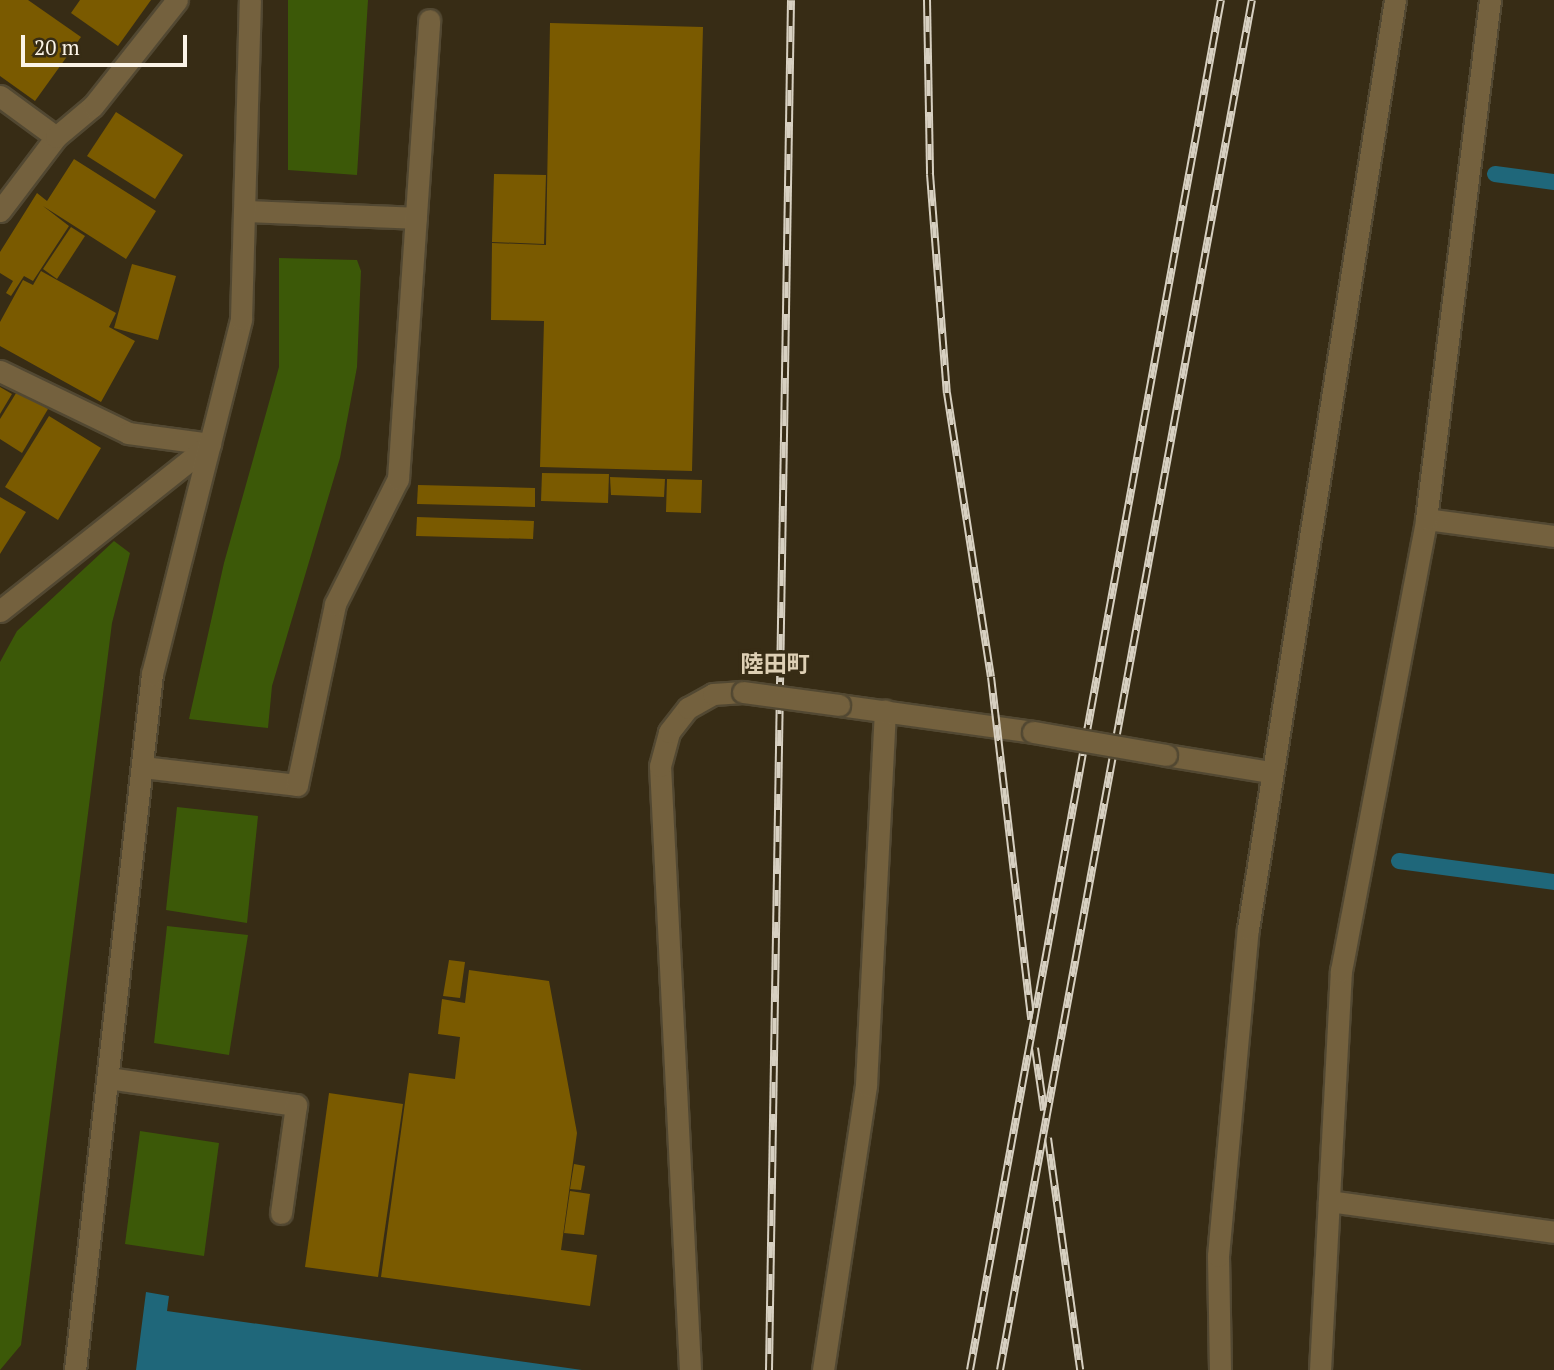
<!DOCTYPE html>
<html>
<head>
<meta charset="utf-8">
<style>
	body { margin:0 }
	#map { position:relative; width:1554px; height:1370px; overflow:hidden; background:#372c15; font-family:"PT Serif","Noto Sans JP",serif }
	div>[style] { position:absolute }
	.green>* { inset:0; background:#3c5908 }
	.water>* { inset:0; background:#1f677a }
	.stream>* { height:16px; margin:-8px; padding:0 8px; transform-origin:8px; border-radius:8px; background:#1f677a }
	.building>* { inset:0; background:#7a5a00 }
	.roads { filter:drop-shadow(2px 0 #524832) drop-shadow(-2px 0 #524832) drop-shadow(0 2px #524832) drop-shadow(0 -2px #524832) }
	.lane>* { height:21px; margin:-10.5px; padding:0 10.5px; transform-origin:10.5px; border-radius:10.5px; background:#74613e }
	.street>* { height:21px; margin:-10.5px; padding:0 10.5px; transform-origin:10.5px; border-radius:10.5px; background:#74613e }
	.rail>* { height:8px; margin-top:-4px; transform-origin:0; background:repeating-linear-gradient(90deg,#372c15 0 16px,#d7d0c1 0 32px); box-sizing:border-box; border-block:2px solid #d7d0c1 }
	.bridges { filter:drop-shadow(2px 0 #524832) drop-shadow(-2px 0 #524832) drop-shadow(0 2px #524832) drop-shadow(0 -2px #524832) }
	.street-bridge>* { height:21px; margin:-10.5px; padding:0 10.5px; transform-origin:10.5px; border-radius:10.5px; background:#74613e }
	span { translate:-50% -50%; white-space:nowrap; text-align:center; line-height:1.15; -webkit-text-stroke:7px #372c15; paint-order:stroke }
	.quarter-label { font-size:23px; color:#ded0b5; font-weight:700 }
	.scale { position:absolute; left:21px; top:35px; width:166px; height:32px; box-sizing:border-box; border:4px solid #fbf4e7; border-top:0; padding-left:9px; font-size:21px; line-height:24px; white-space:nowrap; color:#fbf4e7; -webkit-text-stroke:5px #372c15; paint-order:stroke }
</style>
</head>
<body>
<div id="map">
	<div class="green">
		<div style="clip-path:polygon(288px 0,368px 0,357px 175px,288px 170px)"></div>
		<div style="clip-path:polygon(279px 258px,357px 260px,361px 271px,357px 367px,340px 458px,272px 686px,268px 728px,189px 719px,224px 563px,279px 367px)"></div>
		<div style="clip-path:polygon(114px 541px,130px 553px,112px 623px,21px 1345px,0 1370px,0 662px,17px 631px)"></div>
		<div style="clip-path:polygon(177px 807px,258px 816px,247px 923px,166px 910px)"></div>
		<div style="clip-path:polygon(167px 926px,248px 935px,229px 1055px,154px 1043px)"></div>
		<div style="clip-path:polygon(140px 1131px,219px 1143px,204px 1256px,125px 1244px)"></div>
	</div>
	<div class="water">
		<div style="clip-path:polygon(146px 1292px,169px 1296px,167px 1311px,582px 1370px,136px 1370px)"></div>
	</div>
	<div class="stream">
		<div style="left:1495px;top:174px;width:60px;rotate:7.7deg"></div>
		<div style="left:1399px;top:861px;width:156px;rotate:7.7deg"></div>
	</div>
	<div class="building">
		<div style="clip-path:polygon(0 0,28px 0,81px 37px,35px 101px,0 76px)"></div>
		<div style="clip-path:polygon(80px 0,151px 0,118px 46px,71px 13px)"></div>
		<div style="clip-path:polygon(550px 23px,703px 27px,692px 471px,540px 467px,544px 321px,491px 320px,492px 243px,546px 245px)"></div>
		<div style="clip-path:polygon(116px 112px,183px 155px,155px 199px,87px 156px)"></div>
		<div style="clip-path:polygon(74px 159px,156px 211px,126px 259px,43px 206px,69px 226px,33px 281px,24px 276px,11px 296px,6px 293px,13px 281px,0 273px,0 252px,37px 193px,47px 201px)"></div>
		<div style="clip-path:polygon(494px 174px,546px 175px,544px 244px,492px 242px)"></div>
		<div style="clip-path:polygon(71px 227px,85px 236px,57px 279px,43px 269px)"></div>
		<div style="clip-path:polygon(132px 264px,176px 276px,158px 340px,114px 328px)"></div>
		<div style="clip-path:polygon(41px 271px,116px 313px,109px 327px,135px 341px,101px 402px,0 346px,0 322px,23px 280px,33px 285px)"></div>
		<div style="clip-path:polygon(0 387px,12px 394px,0 414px)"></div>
		<div style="clip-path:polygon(18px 390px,48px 409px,22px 453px,0 439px,0 419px)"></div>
		<div style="clip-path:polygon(49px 416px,101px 448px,58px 520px,5px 487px)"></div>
		<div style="clip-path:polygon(542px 473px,609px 474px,608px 503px,541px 501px)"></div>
		<div style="clip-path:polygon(610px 477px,665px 479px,664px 497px,611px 495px)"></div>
		<div style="clip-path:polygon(667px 479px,702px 480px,701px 513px,666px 512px)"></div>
		<div style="clip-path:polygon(418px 485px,535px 488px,535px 507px,417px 504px)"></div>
		<div style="clip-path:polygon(0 497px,26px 512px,0 554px)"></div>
		<div style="clip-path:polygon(417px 517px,534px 521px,533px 539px,416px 536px)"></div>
		<div style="clip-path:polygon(449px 960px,465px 962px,460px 998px,443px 996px)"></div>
		<div style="clip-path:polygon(469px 970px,549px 981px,577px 1133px,561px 1250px,597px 1255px,590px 1306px,381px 1277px,409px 1073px,455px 1079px,460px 1037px,438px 1034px,442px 999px,465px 1003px)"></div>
		<div style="clip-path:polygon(329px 1093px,403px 1104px,378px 1277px,305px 1267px)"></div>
		<div style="clip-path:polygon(574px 1164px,585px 1166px,581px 1190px,570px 1189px)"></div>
		<div style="clip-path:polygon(570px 1191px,590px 1194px,584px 1235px,564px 1233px)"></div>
	</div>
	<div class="roads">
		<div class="lane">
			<div style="left:244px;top:211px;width:172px;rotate:2.3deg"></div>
			<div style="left:142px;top:767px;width:156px;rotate:6.6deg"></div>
			<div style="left:297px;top:785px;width:185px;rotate:-78.1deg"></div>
			<div style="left:335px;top:604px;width:140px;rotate:-63.3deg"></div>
			<div style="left:398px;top:479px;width:460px;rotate:-86.1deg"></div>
			<div style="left:108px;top:1078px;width:190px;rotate:8.2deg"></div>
			<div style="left:296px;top:1105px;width:109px;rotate:97.9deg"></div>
			<div style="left:823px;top:1370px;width:288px;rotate:-81.4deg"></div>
			<div style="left:866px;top:1085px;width:375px;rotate:-87.1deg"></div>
		</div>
		<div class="street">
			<div style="left:0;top:96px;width:69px;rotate:36.2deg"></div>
			<div style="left:0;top:211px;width:93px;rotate:-52.9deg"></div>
			<div style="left:56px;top:137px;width:48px;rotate:-40deg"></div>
			<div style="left:93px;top:106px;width:135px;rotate:-51.6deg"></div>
			<div style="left:0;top:371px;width:142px;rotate:25.8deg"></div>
			<div style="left:128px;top:433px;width:83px;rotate:7.6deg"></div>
			<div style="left:1426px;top:519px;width:129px;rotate:7.6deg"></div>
			<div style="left:0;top:611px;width:268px;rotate:-38.5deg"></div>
			<div style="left:839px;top:705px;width:196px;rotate:7.9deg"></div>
			<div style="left:1166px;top:755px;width:105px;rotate:9.3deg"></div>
			<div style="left:1329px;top:1201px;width:227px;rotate:7.8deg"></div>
			<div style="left:75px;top:1370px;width:700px;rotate:-83.69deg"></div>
			<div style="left:152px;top:674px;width:366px;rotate:-75.9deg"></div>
			<div style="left:241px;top:319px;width:319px;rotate:-88.4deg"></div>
			<div style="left:690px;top:1370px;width:605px;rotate:-92.84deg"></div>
			<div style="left:660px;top:766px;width:35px;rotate:-75deg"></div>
			<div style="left:669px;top:732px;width:31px;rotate:-52deg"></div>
			<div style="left:688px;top:708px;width:29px;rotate:-29deg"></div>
			<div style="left:713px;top:694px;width:30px;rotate:-4deg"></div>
			<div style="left:1220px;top:1370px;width:114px;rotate:-91deg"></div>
			<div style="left:1218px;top:1256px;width:328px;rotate:-84.8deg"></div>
			<div style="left:1248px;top:929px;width:941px;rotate:-81.01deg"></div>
			<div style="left:1320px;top:1370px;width:400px;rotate:-87deg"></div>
			<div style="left:1341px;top:971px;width:460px;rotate:-79.3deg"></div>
			<div style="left:1426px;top:519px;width:523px;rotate:-82.97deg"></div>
		</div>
	</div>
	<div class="rail">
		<div style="left:927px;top:0;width:174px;rotate:89deg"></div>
		<div style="left:930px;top:174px;width:220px;rotate:85.6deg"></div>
		<div style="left:947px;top:393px;width:287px;rotate:81.2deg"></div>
		<div style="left:991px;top:677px;width:345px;rotate:83.3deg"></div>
		<div style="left:1035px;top:1048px;width:63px;rotate:81.7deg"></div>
		<div style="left:1048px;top:1138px;width:234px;rotate:82.1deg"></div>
		<div style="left:769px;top:1370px;width:1370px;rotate:-89.08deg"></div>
		<div style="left:970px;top:1370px;width:1393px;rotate:-79.62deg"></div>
		<div style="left:1000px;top:1370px;width:1393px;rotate:-79.58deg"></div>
	</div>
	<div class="bridges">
		<div class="street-bridge">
			<div style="left:743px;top:692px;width:97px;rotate:7.7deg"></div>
			<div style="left:1033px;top:732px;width:135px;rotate:9.8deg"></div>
		</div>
	</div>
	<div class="quarter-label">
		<span style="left:775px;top:664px">陸田町</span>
	</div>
	<div class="scale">20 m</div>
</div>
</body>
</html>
